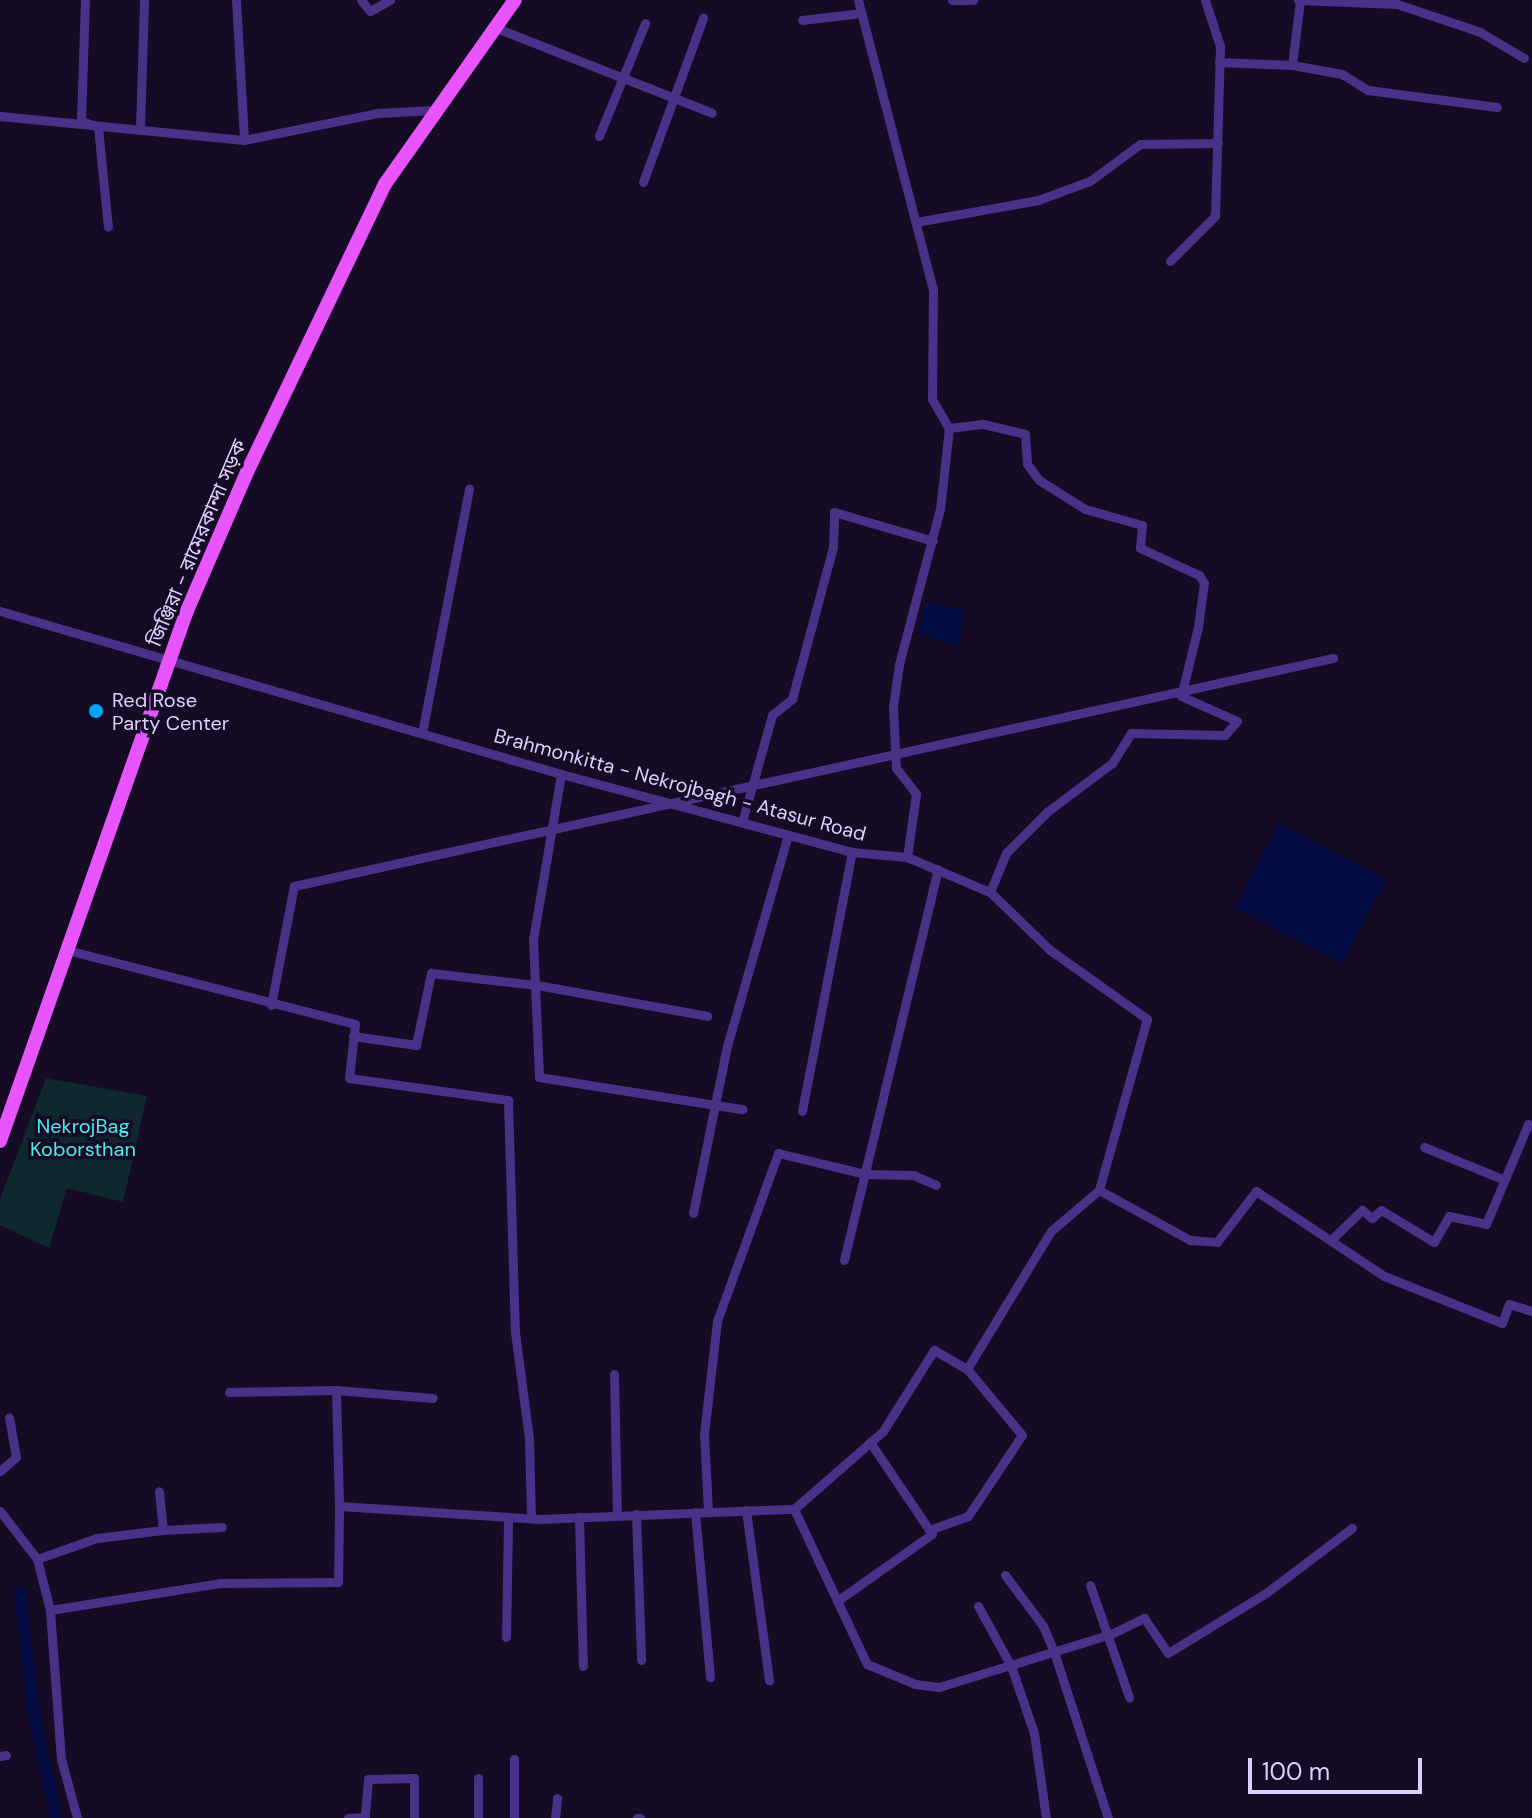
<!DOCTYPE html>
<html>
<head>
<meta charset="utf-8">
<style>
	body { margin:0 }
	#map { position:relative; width:1532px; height:1818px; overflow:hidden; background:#150b24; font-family:"DM Sans","Noto Sans Bengali",sans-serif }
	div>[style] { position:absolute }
	.green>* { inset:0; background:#0e282e }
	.water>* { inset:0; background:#040c44 }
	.canal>* { height:12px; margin:-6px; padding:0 6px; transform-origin:6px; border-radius:6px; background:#040c44 }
	.minor>* { height:9px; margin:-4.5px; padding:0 4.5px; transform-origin:4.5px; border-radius:4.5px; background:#493188 }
	.primary>* { height:14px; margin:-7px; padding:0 7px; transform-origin:7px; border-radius:7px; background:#e855ff }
	.dots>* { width:22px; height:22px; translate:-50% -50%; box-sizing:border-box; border:4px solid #150b24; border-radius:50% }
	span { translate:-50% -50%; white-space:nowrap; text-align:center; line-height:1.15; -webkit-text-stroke:7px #150b24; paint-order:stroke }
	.street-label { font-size:20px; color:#dfceff }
	.poi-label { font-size:20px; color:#dfceff }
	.left { translate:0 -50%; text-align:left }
	.park-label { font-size:20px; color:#4deceb }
	.scale { position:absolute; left:1248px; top:1758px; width:174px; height:36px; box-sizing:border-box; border:4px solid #dfceff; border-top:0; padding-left:10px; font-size:24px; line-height:28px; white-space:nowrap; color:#dfceff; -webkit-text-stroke:6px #150b24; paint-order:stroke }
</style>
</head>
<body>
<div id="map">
	<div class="green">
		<div style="clip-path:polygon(46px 1078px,147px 1096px,123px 1202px,67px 1188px,49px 1248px,0 1225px,0 1199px)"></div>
	</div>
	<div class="water">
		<div style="clip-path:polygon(926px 602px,964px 610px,960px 647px,918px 633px)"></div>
		<div style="clip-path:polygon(1279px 823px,1386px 879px,1342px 963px,1235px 908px)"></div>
	</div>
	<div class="canal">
		<div style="left:20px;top:1592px;width:125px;rotate:83.6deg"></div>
		<div style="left:34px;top:1716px;width:104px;rotate:77.8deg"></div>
	</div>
	<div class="minor">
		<div style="left:85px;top:0;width:121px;rotate:91.9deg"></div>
		<div style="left:81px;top:121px;width:18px;rotate:19deg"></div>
		<div style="left:98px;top:127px;width:100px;rotate:84.3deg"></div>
		<div style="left:236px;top:0;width:140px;rotate:86.7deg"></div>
		<div style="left:361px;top:0;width:14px;rotate:51deg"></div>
		<div style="left:370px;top:11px;width:23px;rotate:-29deg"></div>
		<div style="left:858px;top:0;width:299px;rotate:75.5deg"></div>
		<div style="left:933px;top:289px;width:110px;rotate:90.5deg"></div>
		<div style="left:932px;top:399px;width:34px;rotate:60deg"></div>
		<div style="left:949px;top:428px;width:81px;rotate:96.3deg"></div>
		<div style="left:940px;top:509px;width:160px;rotate:104.8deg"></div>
		<div style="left:899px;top:664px;width:43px;rotate:97.9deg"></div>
		<div style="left:893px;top:707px;width:61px;rotate:87.2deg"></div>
		<div style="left:896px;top:768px;width:33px;rotate:52deg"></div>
		<div style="left:916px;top:794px;width:64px;rotate:98.1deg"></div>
		<div style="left:952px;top:0;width:21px"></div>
		<div style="left:1298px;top:0;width:99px;rotate:2.3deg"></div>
		<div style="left:1397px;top:4px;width:88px;rotate:18.6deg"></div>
		<div style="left:1480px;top:32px;width:51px;rotate:30.6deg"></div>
		<div style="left:802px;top:20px;width:60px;rotate:-6.7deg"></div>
		<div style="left:494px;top:27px;width:234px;rotate:21.5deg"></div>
		<div style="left:1219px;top:62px;width:73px;rotate:2.4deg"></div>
		<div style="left:1292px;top:65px;width:51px;rotate:10.2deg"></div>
		<div style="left:1342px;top:74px;width:31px;rotate:32deg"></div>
		<div style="left:1368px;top:90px;width:130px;rotate:7.5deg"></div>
		<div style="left:1292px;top:65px;width:64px;rotate:-82.9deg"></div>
		<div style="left:0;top:116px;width:245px;rotate:5.6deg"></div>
		<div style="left:244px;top:140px;width:137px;rotate:-11.4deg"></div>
		<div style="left:378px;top:113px;width:56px;rotate:-3.1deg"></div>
		<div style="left:140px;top:129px;width:129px;rotate:-88.2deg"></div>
		<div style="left:599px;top:136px;width:122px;rotate:-67.8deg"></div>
		<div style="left:643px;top:182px;width:175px;rotate:-69.9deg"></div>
		<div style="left:916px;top:222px;width:124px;rotate:-10.2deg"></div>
		<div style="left:1038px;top:200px;width:55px;rotate:-20.1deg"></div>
		<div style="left:1090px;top:181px;width:62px;rotate:-36.5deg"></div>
		<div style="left:1140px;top:144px;width:78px;rotate:-0.7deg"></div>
		<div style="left:1170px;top:261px;width:64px;rotate:-45deg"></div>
		<div style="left:1215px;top:216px;width:170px;rotate:-88.3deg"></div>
		<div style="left:1220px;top:46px;width:48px;rotate:-108.1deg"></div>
		<div style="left:949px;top:428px;width:34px;rotate:-7deg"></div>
		<div style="left:983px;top:424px;width:43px;rotate:13.4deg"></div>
		<div style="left:1025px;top:434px;width:30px;rotate:86deg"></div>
		<div style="left:1027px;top:464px;width:20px;rotate:53deg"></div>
		<div style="left:1039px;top:480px;width:54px;rotate:32.2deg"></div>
		<div style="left:1085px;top:509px;width:59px;rotate:15.7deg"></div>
		<div style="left:1142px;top:525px;width:23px;rotate:95deg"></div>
		<div style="left:1140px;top:548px;width:65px;rotate:24.6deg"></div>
		<div style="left:1199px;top:575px;width:9px;rotate:58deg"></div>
		<div style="left:1204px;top:583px;width:44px;rotate:97.8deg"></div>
		<div style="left:1198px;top:627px;width:71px;rotate:103.8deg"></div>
		<div style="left:1181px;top:696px;width:61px;rotate:24.1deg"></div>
		<div style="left:1237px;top:721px;width:18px;rotate:131deg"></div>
		<div style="left:1225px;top:735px;width:94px;rotate:-178.8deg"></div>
		<div style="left:1131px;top:733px;width:36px;rotate:122deg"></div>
		<div style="left:1112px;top:763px;width:81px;rotate:143deg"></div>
		<div style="left:1047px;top:812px;width:58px;rotate:135deg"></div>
		<div style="left:1006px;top:853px;width:42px;rotate:112.3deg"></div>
		<div style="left:0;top:611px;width:584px;rotate:16.2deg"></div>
		<div style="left:561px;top:774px;width:301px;rotate:15deg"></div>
		<div style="left:852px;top:852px;width:55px;rotate:5.2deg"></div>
		<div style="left:907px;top:857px;width:90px;rotate:22.9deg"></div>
		<div style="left:990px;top:892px;width:83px;rotate:44deg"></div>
		<div style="left:1050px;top:950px;width:119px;rotate:35.4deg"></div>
		<div style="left:1147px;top:1019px;width:178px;rotate:105.7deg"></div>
		<div style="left:1099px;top:1190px;width:104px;rotate:28.8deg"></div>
		<div style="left:1190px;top:1240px;width:27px;rotate:4deg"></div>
		<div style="left:1217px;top:1242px;width:64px;rotate:-52.6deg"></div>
		<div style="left:1256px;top:1191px;width:154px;rotate:33.6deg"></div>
		<div style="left:1384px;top:1276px;width:127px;rotate:21.7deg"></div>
		<div style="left:1502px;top:1323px;width:20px;rotate:-70deg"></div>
		<div style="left:1509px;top:1304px;width:24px;rotate:17deg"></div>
		<div style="left:422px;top:733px;width:249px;rotate:-79.1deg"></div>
		<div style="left:561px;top:774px;width:167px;rotate:99.6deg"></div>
		<div style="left:533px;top:939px;width:138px;rotate:87.5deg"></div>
		<div style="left:539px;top:1077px;width:206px;rotate:9deg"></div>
		<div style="left:742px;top:822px;width:111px;rotate:-74.3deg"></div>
		<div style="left:772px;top:715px;width:26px;rotate:-39deg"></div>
		<div style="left:792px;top:699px;width:157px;rotate:-74.9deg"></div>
		<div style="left:833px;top:547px;width:35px;rotate:-88deg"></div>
		<div style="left:834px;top:512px;width:103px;rotate:16.3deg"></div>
		<div style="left:67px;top:950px;width:297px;rotate:14.4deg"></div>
		<div style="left:355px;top:1024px;width:54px;rotate:96.3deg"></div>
		<div style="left:349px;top:1078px;width:161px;rotate:7.9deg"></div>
		<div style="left:508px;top:1100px;width:232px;rotate:88.3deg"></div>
		<div style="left:515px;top:1332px;width:107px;rotate:82.5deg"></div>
		<div style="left:529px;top:1438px;width:80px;rotate:88.6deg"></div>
		<div style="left:271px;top:1005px;width:121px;rotate:-79.1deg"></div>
		<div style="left:294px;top:886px;width:1064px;rotate:-12.38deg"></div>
		<div style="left:353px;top:1036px;width:64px;rotate:8.1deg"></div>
		<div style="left:416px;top:1045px;width:74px;rotate:-78.2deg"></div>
		<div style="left:431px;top:973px;width:107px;rotate:6.5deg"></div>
		<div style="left:537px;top:985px;width:173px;rotate:10.3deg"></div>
		<div style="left:802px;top:1111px;width:264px;rotate:-79.1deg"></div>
		<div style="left:1424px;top:1147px;width:87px;rotate:22.2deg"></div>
		<div style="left:693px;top:1213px;width:170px;rotate:-78.5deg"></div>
		<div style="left:727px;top:1046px;width:220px;rotate:-73.9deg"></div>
		<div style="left:1332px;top:1239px;width:42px;rotate:-44deg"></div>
		<div style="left:1362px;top:1210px;width:13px;rotate:39deg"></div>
		<div style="left:1372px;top:1218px;width:12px;rotate:-42deg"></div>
		<div style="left:1381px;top:1210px;width:62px;rotate:31.1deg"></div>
		<div style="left:1434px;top:1242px;width:30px;rotate:-60deg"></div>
		<div style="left:1449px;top:1216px;width:38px;rotate:12deg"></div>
		<div style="left:1486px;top:1224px;width:108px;rotate:-67.2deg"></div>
		<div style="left:1528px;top:1124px;width:4px;rotate:27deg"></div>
		<div style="left:844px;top:1260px;width:402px;rotate:-76.5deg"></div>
		<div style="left:614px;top:1374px;width:141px;rotate:88.8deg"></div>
		<div style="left:229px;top:1392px;width:107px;rotate:-1.1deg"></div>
		<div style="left:0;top:1471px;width:21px;rotate:-41deg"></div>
		<div style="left:16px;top:1457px;width:40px;rotate:-100deg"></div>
		<div style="left:339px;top:1506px;width:116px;rotate:-91.5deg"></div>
		<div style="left:336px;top:1390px;width:97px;rotate:4.7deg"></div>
		<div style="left:794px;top:1509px;width:118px;rotate:-41.2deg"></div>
		<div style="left:883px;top:1431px;width:96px;rotate:-57.8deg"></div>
		<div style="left:934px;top:1350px;width:38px;rotate:30deg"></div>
		<div style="left:967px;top:1369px;width:162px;rotate:-58.7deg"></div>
		<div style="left:1051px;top:1231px;width:63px;rotate:-40.5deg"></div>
		<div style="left:746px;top:1510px;width:172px;rotate:82.3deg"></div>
		<div style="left:0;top:1511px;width:61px;rotate:52.4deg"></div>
		<div style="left:37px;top:1559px;width:53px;rotate:75.7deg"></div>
		<div style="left:50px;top:1610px;width:149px;rotate:85.8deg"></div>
		<div style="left:61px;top:1759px;width:61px;rotate:74.8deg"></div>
		<div style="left:708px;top:1511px;width:77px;rotate:-93deg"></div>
		<div style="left:704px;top:1434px;width:114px;rotate:-83.4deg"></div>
		<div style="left:717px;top:1321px;width:179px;rotate:-70deg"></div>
		<div style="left:778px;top:1153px;width:89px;rotate:13.6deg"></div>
		<div style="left:865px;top:1174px;width:48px;rotate:1.2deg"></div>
		<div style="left:913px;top:1175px;width:25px;rotate:23deg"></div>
		<div style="left:695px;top:1512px;width:166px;rotate:84.8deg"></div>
		<div style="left:636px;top:1514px;width:146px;rotate:88deg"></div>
		<div style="left:579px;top:1517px;width:149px;rotate:88.5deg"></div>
		<div style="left:163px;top:1530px;width:59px;rotate:-2.9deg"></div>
		<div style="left:929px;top:1530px;width:41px;rotate:-19.7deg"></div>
		<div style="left:968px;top:1516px;width:97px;rotate:-56.3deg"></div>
		<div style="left:1022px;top:1435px;width:86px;rotate:-129.8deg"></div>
		<div style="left:37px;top:1559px;width:64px;rotate:-19.3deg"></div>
		<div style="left:97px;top:1538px;width:66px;rotate:-6.9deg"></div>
		<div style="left:163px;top:1530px;width:39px;rotate:-96deg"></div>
		<div style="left:1005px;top:1575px;width:64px;rotate:53.3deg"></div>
		<div style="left:1043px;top:1626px;width:28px;rotate:67deg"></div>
		<div style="left:1054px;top:1652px;width:175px;rotate:72deg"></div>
		<div style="left:1090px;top:1585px;width:119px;rotate:70.8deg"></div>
		<div style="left:837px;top:1601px;width:116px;rotate:-35.2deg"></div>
		<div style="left:932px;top:1534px;width:111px;rotate:-124deg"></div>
		<div style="left:978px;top:1606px;width:68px;rotate:61.2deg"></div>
		<div style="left:1011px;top:1666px;width:71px;rotate:71.1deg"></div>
		<div style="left:1034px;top:1733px;width:86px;rotate:82deg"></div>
		<div style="left:50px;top:1610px;width:172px;rotate:-9deg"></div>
		<div style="left:220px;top:1583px;width:118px;rotate:-0.5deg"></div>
		<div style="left:338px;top:1582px;width:76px;rotate:-89.2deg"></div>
		<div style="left:339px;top:1506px;width:201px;rotate:3.7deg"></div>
		<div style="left:540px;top:1519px;width:254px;rotate:-2.3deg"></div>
		<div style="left:794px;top:1509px;width:171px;rotate:64.8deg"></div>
		<div style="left:867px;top:1664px;width:52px;rotate:22.6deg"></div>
		<div style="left:915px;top:1684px;width:24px;rotate:7deg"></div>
		<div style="left:939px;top:1687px;width:180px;rotate:-17.1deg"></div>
		<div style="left:1111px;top:1634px;width:37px;rotate:-26deg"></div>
		<div style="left:1144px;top:1618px;width:42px;rotate:55.6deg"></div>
		<div style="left:1168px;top:1653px;width:115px;rotate:-31.5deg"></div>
		<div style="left:1266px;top:1593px;width:108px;rotate:-37.1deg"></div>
		<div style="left:506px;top:1637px;width:120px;rotate:-89deg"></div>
		<div style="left:0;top:1756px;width:6px;rotate:-9deg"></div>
		<div style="left:478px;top:1778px;width:40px;rotate:90deg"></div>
		<div style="left:365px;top:1814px;width:35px;rotate:-85deg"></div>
		<div style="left:368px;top:1779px;width:46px;rotate:-1.2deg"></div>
		<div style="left:414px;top:1778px;width:40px;rotate:90deg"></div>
		<div style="left:348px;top:1818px;width:17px;rotate:-3deg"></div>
		<div style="left:514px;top:1818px;width:59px;rotate:-90deg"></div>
		<div style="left:555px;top:1818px;width:20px;rotate:-84deg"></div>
		<div style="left:637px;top:1818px;width:3px"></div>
	</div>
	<div class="primary">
		<div style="left:0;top:1141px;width:560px;rotate:-70.59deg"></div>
		<div style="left:186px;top:613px;width:154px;rotate:-66.6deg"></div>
		<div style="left:247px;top:472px;width:319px;rotate:-64.4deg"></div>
		<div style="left:385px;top:184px;width:225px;rotate:-54.8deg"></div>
	</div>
	<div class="dots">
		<div style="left:96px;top:711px;background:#00a4f9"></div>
	</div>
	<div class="street-label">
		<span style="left:197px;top:543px;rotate:-67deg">জিঞ্জিরা - রামেরকান্দা সড়ক</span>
		<span style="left:680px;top:785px;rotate:15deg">Brahmonkitta - Nekrojbagh - Atasur Road</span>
	</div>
	<div class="poi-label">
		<span class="left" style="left:112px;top:712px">Red Rose<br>Party Center</span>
	</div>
	<div class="park-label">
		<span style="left:83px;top:1138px">NekrojBag<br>Koborsthan</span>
	</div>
	<div class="scale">100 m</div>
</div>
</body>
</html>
